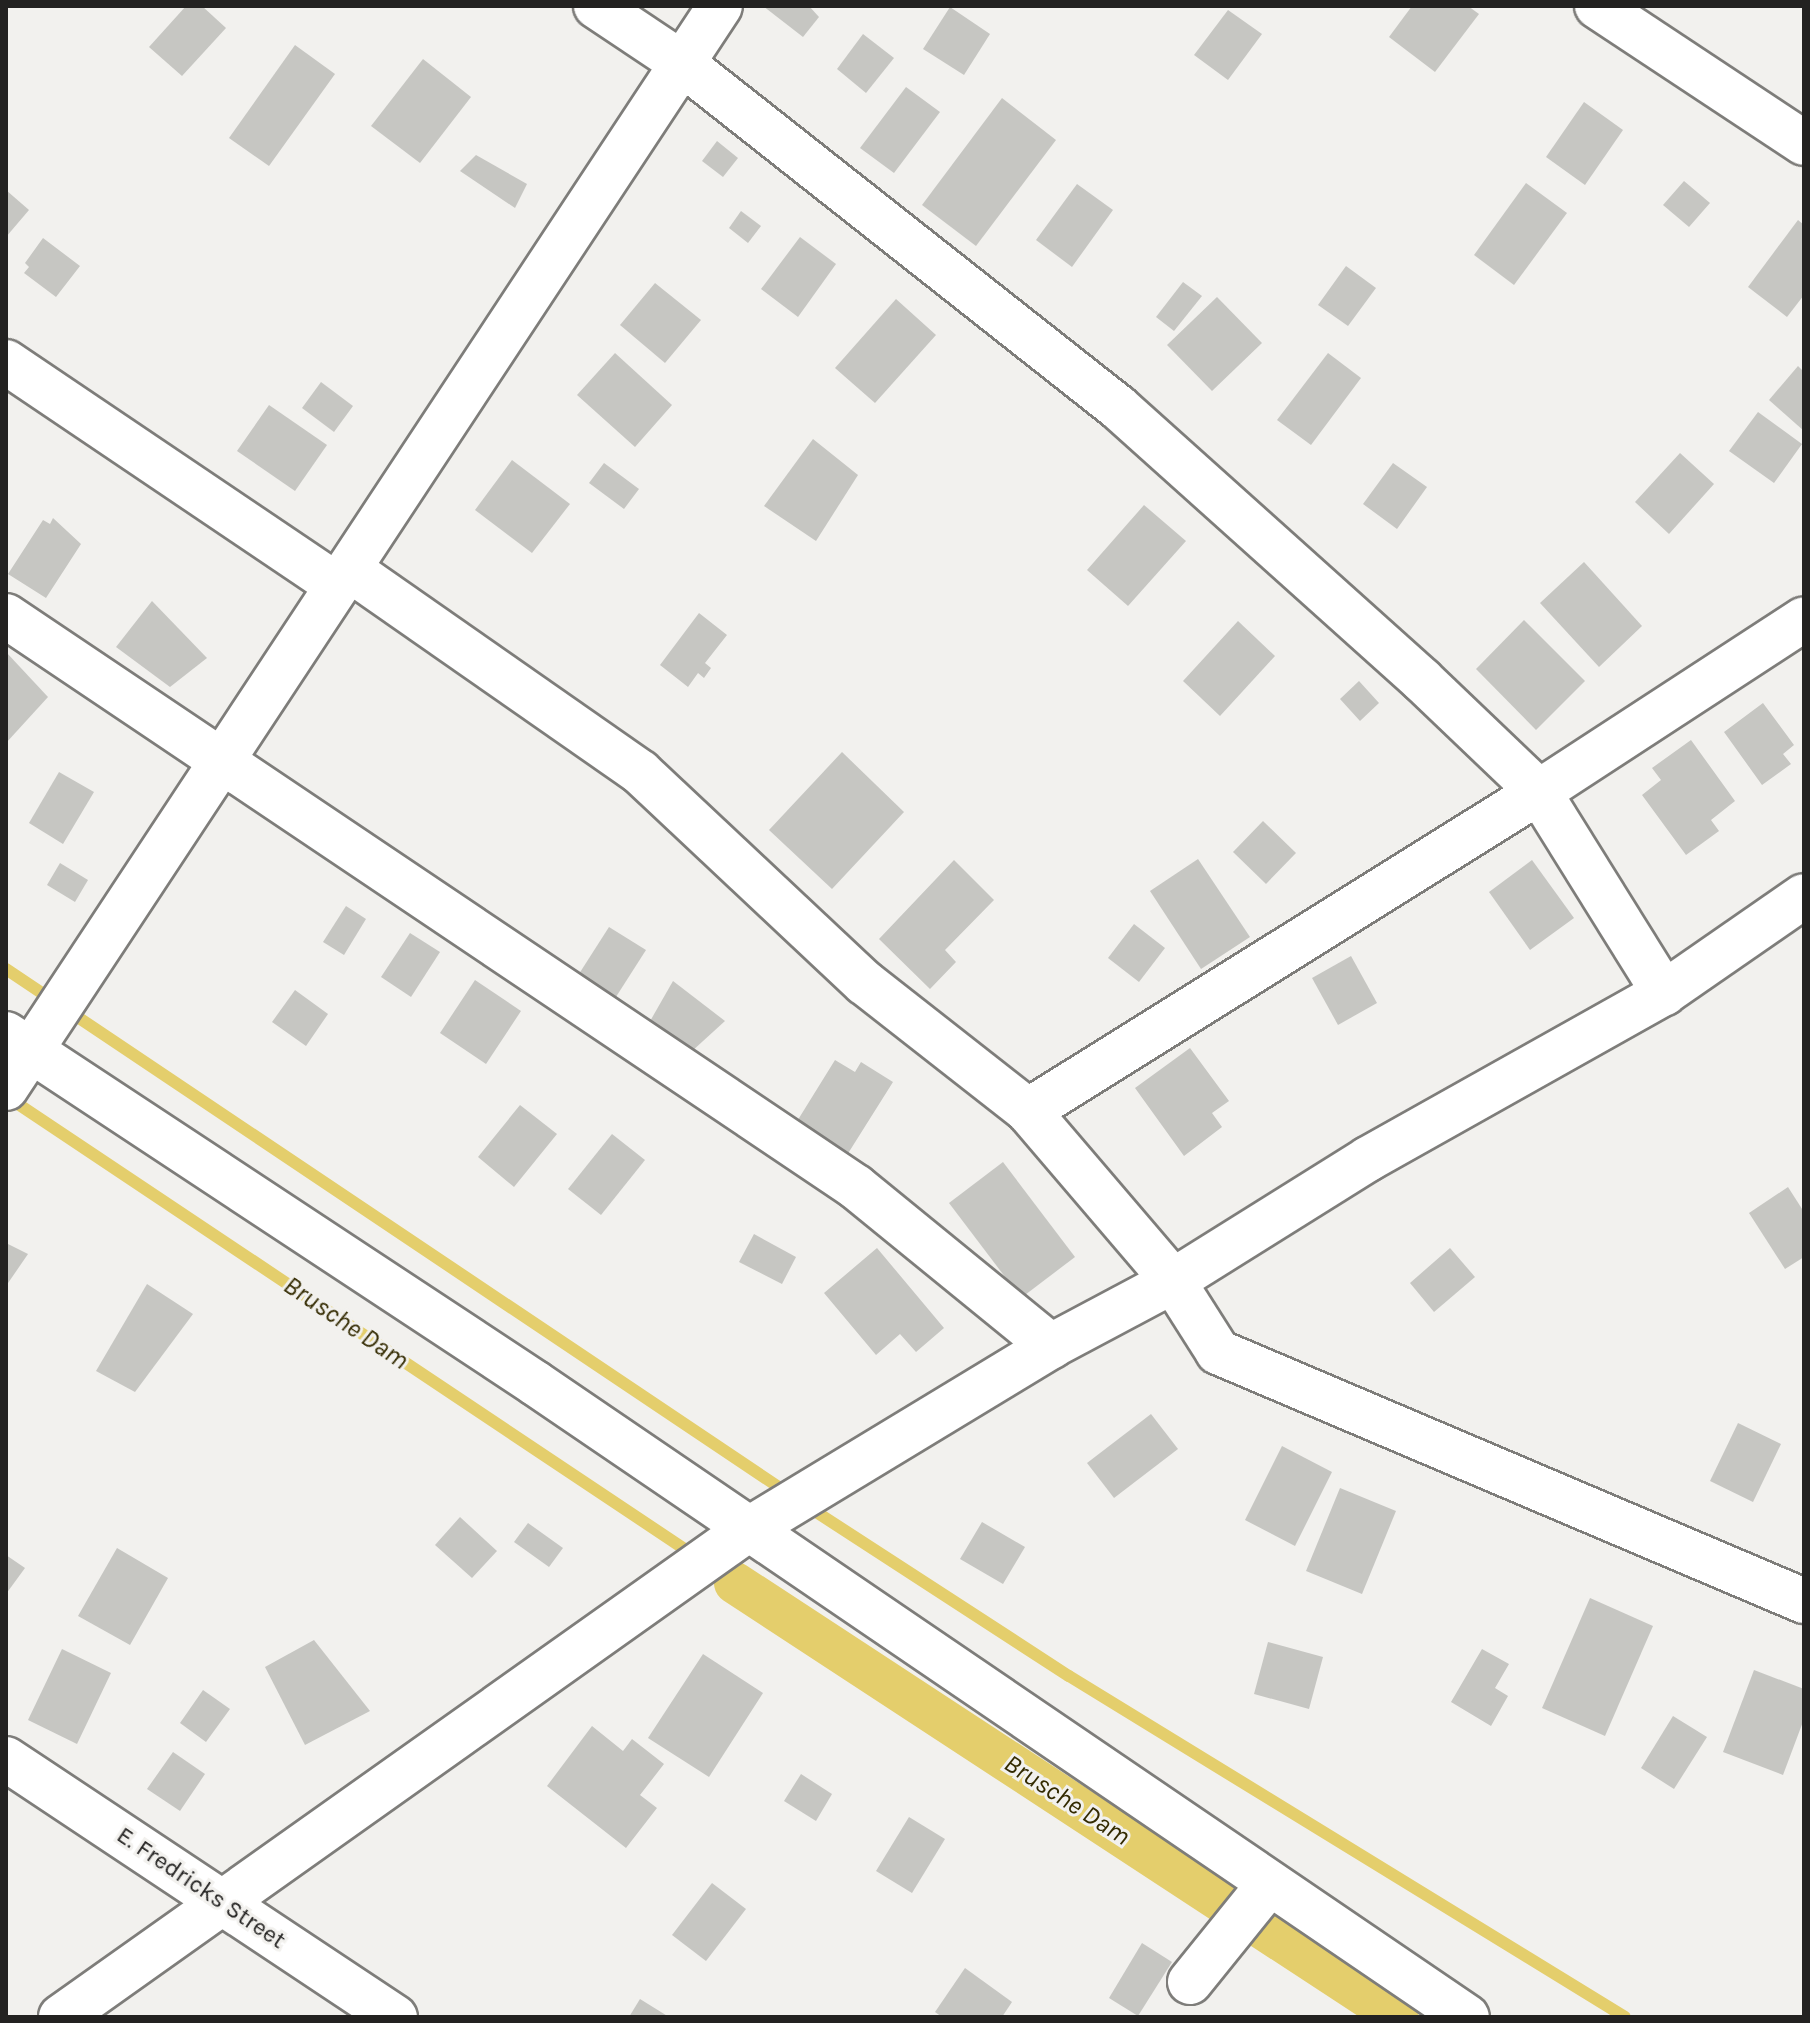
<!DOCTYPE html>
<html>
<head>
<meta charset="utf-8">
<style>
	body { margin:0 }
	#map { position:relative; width:1810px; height:2023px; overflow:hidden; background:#f2f1ee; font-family:Karla,sans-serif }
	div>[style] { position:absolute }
	.stream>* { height:12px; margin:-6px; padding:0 6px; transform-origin:6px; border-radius:6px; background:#e4ce6c }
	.canal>* { height:42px; margin:-21px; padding:0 21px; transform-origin:21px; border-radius:21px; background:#e4ce6c }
	.building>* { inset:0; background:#c6c6c2 }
	.roads { filter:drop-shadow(2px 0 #7e7d7a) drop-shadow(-2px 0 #7e7d7a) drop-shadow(0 2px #7e7d7a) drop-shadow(0 -2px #7e7d7a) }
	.minor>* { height:44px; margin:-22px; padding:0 22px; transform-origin:22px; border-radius:22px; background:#fff }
	.secondary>* { height:44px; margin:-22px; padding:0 22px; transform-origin:22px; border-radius:22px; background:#fff }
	span { translate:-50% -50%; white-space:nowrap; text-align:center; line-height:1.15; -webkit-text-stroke:6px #f2f1ee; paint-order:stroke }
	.street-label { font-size:24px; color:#232221 }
	.water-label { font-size:26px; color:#332a00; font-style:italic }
	.frame { position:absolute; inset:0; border:8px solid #232221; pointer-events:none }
</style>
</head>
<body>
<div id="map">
	<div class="stream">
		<div style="left:6px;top:969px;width:943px;rotate:33.84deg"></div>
		<div style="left:6px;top:1096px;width:818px;rotate:33.73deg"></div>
		<div style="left:807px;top:1506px;width:312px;rotate:33deg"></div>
		<div style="left:1069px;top:1676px;width:652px;rotate:31.52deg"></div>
	</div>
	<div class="canal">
		<div style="left:735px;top:1583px;width:792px;rotate:33.21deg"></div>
	</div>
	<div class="building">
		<div style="clip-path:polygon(186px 6px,202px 6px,226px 28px,182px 76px,149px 47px)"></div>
		<div style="clip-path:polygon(763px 6px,809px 6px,819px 17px,803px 37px)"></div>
		<div style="clip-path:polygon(1412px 6px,1468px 6px,1479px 14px,1435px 72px,1389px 37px)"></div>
		<div style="clip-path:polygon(950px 7px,990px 34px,964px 75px,923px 49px)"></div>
		<div style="clip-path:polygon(1228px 10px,1262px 34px,1228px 80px,1194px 55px)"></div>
		<div style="clip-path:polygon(863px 34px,894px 58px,866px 93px,837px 69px)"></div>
		<div style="clip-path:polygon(295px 45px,335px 74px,269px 166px,229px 138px)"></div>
		<div style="clip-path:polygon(423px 59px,471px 97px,420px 163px,371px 126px)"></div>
		<div style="clip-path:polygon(906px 87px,940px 112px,894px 173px,860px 148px)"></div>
		<div style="clip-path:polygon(1002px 98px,1056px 140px,976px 246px,922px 205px)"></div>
		<div style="clip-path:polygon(1584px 102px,1623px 130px,1585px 185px,1546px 157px)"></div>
		<div style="clip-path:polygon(717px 141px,738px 158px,723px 177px,702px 161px)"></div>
		<div style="clip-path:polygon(476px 155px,527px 184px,515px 208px,460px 171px)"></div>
		<div style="clip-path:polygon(1684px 181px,1710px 203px,1689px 227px,1663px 205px)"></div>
		<div style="clip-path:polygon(1526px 183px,1567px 213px,1514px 285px,1474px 255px)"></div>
		<div style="clip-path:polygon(1077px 184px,1113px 210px,1072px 267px,1036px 240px)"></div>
		<div style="clip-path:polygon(6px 190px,29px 210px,6px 237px)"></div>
		<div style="clip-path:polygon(741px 211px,761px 226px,748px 243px,729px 228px)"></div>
		<div style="clip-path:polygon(1798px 220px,1804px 225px,1804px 295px,1787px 317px,1748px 287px)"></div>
		<div style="clip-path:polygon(800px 237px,836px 264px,798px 317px,761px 289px)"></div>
		<div style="clip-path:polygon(43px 238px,80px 266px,56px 297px,24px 273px,29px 267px,25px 263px)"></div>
		<div style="clip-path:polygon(1346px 266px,1376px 288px,1348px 326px,1318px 305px)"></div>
		<div style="clip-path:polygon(1183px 282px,1202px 296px,1174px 331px,1156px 317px)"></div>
		<div style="clip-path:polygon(655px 283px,701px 320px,665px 363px,620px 325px)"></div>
		<div style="clip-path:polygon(1217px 297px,1262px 343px,1212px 391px,1167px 345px)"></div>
		<div style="clip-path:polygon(896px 299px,936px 335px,875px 403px,835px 368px)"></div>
		<div style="clip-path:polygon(615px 353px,672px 405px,635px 447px,577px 395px)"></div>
		<div style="clip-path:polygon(1328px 353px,1361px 378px,1311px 445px,1277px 420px)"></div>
		<div style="clip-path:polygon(1798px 366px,1804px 372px,1804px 431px,1769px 400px)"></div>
		<div style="clip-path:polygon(321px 382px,353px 406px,334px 432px,302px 408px)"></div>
		<div style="clip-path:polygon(269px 405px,327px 445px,295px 491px,237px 451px)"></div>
		<div style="clip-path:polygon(1758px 412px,1802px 444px,1774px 483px,1729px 451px)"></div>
		<div style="clip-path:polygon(813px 439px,858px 475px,816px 541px,764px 506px)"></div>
		<div style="clip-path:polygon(1680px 453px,1714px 484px,1669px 534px,1635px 502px)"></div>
		<div style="clip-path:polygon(512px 460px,570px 504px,532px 553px,475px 510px)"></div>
		<div style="clip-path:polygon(604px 463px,639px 489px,624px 509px,589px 483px)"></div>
		<div style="clip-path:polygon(1393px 463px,1427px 487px,1397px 529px,1363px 504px)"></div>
		<div style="clip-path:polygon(1144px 505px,1186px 541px,1128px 606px,1087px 570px)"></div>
		<div style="clip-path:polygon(53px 518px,81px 544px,46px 598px,8px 574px,43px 520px,50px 524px)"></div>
		<div style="clip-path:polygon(1584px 562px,1642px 626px,1599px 667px,1540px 603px)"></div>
		<div style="clip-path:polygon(152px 601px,207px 658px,170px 687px,116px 647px)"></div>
		<div style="clip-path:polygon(699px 613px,727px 635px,705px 663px,711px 668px,704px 678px,698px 673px,688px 687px,660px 665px)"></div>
		<div style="clip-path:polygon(1524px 620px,1585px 681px,1536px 730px,1476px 669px)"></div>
		<div style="clip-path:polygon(1238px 621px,1275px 656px,1220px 716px,1183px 681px)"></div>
		<div style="clip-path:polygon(6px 652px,48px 697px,6px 743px)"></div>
		<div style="clip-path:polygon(1359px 681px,1379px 703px,1360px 721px,1340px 699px)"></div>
		<div style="clip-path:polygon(1763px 703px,1794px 745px,1783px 754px,1791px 764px,1762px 785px,1724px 732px)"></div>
		<div style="clip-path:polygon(1691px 740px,1735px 801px,1711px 820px,1719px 831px,1686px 855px,1642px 795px,1661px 780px,1652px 768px)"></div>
		<div style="clip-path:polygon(842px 752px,904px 812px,832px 889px,769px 830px)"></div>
		<div style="clip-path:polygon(59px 772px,94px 792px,63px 844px,29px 823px)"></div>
		<div style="clip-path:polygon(1263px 821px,1296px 853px,1266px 884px,1233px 852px)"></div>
		<div style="clip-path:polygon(1198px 859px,1250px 937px,1201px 969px,1150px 891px)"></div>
		<div style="clip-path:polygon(954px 860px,994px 900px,945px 950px,956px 962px,930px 989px,879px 939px)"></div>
		<div style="clip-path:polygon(1532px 860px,1574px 918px,1530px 950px,1489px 892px)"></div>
		<div style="clip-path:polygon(60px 863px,88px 880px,75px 902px,47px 885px)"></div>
		<div style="clip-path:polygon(346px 906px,366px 919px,344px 955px,323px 942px)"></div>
		<div style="clip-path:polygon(1134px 924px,1165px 948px,1139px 982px,1108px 958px)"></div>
		<div style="clip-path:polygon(609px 927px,646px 950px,614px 1000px,577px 977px)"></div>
		<div style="clip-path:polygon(410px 933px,440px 952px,411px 997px,381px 977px)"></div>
		<div style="clip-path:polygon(1351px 956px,1377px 1003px,1338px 1025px,1312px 978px)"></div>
		<div style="clip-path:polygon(475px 980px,521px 1011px,486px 1064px,440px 1033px)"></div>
		<div style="clip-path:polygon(673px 981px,725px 1021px,691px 1052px,649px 1023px)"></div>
		<div style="clip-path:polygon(295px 990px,328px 1014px,306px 1046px,272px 1022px)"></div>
		<div style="clip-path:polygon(1190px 1048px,1229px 1101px,1212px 1113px,1222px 1127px,1184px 1156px,1135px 1088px)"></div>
		<div style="clip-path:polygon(835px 1060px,855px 1072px,861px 1062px,893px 1082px,842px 1163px,791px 1131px)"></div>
		<div style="clip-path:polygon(520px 1105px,557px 1134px,514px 1187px,478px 1157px)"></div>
		<div style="clip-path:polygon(612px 1134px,645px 1160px,601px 1215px,568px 1189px)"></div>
		<div style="clip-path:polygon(1003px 1162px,1075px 1257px,1021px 1298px,949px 1203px)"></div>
		<div style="clip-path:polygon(1788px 1187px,1804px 1212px,1804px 1257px,1785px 1269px,1749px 1213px)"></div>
		<div style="clip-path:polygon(754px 1234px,796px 1257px,782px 1284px,739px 1262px)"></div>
		<div style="clip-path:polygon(6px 1243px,28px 1254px,6px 1286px)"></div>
		<div style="clip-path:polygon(877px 1248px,944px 1328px,916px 1352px,900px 1334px,876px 1355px,824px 1293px)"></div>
		<div style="clip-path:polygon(1450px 1248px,1475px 1277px,1434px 1312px,1410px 1283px)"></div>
		<div style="clip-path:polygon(147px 1284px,193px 1314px,135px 1392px,96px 1371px)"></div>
		<div style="clip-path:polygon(1151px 1414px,1178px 1449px,1114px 1498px,1087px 1463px)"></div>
		<div style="clip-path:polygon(1738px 1423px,1781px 1444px,1753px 1502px,1710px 1481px)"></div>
		<div style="clip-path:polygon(1282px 1446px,1332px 1472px,1295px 1546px,1245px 1520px)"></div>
		<div style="clip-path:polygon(1340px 1488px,1396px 1511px,1362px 1594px,1306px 1571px)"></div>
		<div style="clip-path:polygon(460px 1517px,497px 1551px,472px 1578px,435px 1545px)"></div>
		<div style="clip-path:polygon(982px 1522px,1025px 1547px,1003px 1584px,960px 1559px)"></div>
		<div style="clip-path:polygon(528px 1523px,563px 1548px,549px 1567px,514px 1542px)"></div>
		<div style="clip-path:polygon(117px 1548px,168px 1578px,130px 1645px,78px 1616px)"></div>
		<div style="clip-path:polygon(6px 1555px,25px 1568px,6px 1594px)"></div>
		<div style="clip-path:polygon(1590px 1598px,1653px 1626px,1605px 1736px,1542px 1708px)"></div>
		<div style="clip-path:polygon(314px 1640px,370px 1711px,305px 1745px,265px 1667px)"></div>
		<div style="clip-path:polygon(1268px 1642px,1323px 1657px,1309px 1709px,1254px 1694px)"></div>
		<div style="clip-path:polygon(62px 1649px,111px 1673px,77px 1744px,28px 1720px)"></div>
		<div style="clip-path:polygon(1482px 1649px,1509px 1664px,1495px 1688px,1508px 1696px,1491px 1726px,1451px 1702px)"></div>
		<div style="clip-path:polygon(703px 1654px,763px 1693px,709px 1777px,648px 1738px)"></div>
		<div style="clip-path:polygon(1754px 1670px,1804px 1689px,1804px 1719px,1783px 1775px,1723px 1752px)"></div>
		<div style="clip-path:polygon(203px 1690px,230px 1709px,206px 1742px,180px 1723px)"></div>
		<div style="clip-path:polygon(1673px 1716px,1707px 1737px,1674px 1789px,1641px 1768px)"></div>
		<div style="clip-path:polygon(592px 1726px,623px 1751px,632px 1739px,664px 1764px,640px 1795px,657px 1808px,626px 1848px,547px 1786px)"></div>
		<div style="clip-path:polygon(173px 1752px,205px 1774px,180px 1811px,147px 1789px)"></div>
		<div style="clip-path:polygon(801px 1774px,832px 1794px,816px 1821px,784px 1801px)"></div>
		<div style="clip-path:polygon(909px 1817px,945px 1839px,912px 1893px,876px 1871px)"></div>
		<div style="clip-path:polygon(712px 1883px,746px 1909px,706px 1961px,672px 1935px)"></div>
		<div style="clip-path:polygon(1142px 1943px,1172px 1962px,1138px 2016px,1109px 1998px)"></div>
		<div style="clip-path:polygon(965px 1968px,1012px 2002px,1002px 2017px,942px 2017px,935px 2012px)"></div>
		<div style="clip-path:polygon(640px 1999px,669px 2017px,629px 2017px)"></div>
	</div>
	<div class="roads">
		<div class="minor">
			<div style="left:596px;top:6px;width:105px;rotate:33.7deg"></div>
			<div style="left:683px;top:64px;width:555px;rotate:38.27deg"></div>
			<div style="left:1119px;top:408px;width:407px;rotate:41.9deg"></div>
			<div style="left:1422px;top:680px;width:162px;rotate:43.7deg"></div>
			<div style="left:1539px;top:792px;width:237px;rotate:58.1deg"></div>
			<div style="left:1597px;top:6px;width:248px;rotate:33.5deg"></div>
			<div style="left:6px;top:362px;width:399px;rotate:34deg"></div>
			<div style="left:349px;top:569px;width:355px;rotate:34.9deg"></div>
			<div style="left:640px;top:772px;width:308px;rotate:43.2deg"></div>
			<div style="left:865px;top:983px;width:207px;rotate:38.1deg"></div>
			<div style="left:1028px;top:1111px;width:223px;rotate:49.5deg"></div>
			<div style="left:1173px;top:1281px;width:84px;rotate:57.6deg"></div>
			<div style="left:1218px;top:1352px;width:637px;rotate:23.02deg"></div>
			<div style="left:6px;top:616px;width:1024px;rotate:33.89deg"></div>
			<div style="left:856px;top:1187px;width:252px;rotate:39.2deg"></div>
			<div style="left:6px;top:1034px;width:634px;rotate:33.41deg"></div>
			<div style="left:535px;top:1383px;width:1127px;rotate:34.23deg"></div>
			<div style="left:6px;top:1088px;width:1296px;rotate:-56.58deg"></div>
			<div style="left:1028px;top:1111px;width:602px;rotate:-31.98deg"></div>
			<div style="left:1539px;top:792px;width:316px;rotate:-33.1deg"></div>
			<div style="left:6px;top:1759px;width:467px;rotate:33.6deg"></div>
			<div style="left:1190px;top:1982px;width:126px;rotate:-51.1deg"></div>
		</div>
		<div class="secondary">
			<div style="left:61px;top:2017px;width:840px;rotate:-35.36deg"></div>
			<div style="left:746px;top:1531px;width:357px;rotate:-31.2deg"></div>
			<div style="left:1051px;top:1346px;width:138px;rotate:-28deg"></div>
			<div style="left:1173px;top:1281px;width:230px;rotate:-32deg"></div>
			<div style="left:1368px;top:1159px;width:339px;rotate:-29.3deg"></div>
			<div style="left:1664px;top:993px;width:170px;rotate:-34.7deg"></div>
		</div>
	</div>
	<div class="street-label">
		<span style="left:201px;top:1888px;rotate:34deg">E. Fredricks Street</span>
	</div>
	<div class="water-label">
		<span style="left:346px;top:1323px;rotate:34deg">Brusche Dam</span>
		<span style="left:1067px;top:1800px;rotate:33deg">Brusche Dam</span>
	</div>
	<div class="frame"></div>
</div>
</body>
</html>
